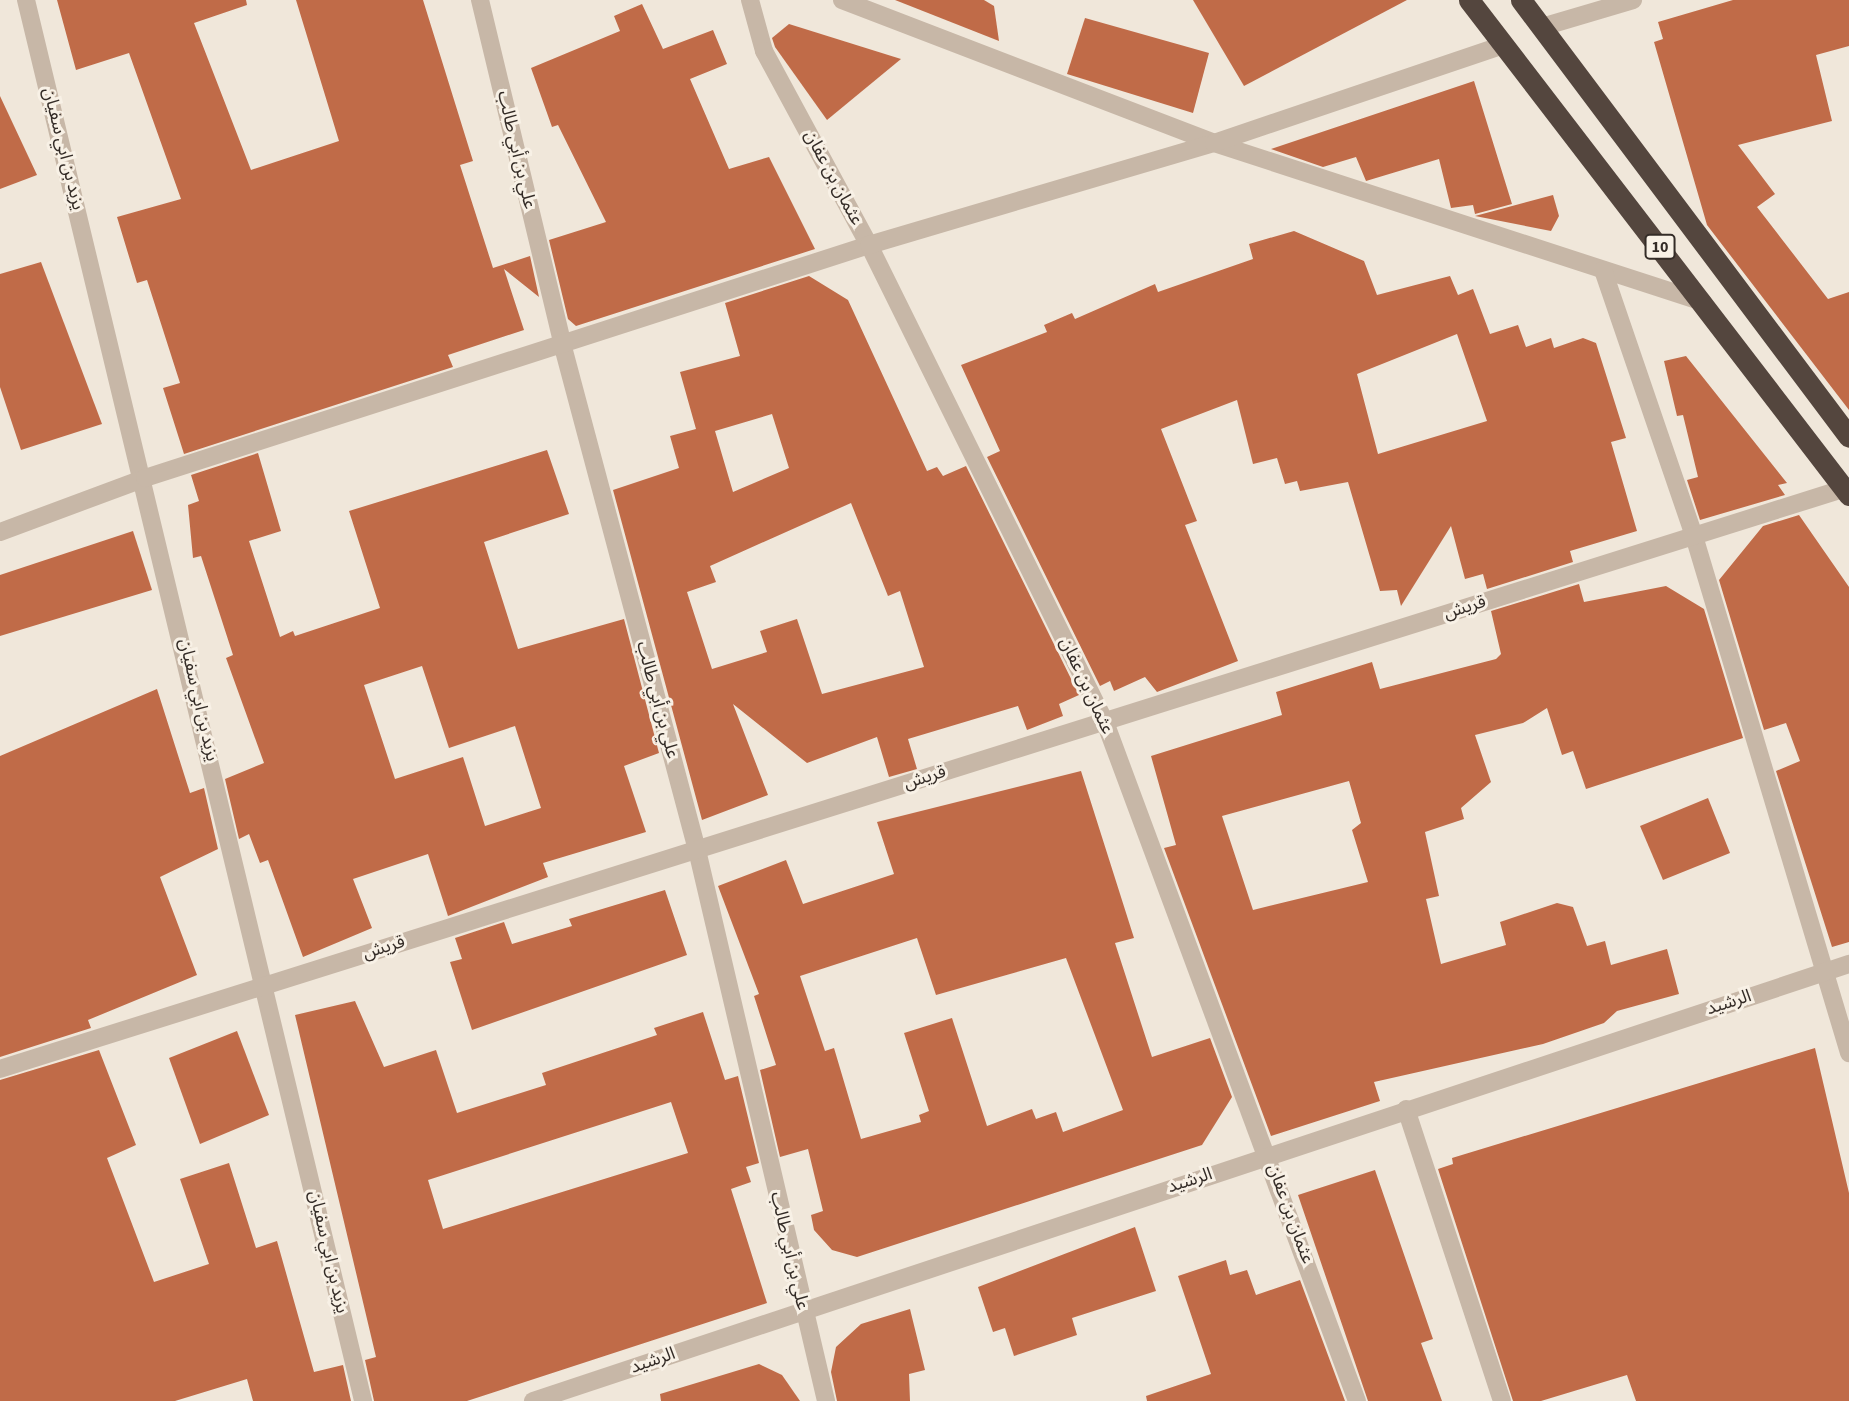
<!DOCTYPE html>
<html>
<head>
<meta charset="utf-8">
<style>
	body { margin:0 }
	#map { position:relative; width:1849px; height:1401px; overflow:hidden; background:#f0e7da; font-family:"Source Sans 3","Noto Sans Arabic",sans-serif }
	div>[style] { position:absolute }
	.building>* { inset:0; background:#c06b48 }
	.street>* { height:18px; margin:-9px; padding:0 9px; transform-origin:9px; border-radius:9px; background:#c7b7a7 }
	.highway>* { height:21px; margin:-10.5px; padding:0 10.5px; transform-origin:10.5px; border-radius:10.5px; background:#54463e }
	span { translate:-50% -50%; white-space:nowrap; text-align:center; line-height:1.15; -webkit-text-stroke:6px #f8f1e6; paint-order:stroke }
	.shield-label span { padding:2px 5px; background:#f8f1e6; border:2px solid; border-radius:5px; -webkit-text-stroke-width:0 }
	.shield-label { font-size:16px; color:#342c27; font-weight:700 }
	.street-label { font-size:18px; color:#342c27 }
</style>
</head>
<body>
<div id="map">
	<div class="building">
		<div style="clip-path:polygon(57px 0,246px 0,247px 5px,194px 23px,251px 170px,339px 141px,296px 0,423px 0,473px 161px,460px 165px,493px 268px,530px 256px,539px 297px,504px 269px,524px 330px,448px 355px,453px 367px,184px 454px,163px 388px,180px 383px,147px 280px,137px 283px,117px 217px,181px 199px,129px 53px,76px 70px)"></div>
		<div style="clip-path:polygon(895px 0,984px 0,994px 6px,999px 41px)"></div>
		<div style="clip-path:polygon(1193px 0,1407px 0,1244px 86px)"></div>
		<div style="clip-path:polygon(1733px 0,1849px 0,1849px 46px,1816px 55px,1832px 121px,1738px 145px,1775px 194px,1757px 207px,1828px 299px,1849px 292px,1849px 410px,1707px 225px,1654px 42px,1663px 39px,1658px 22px)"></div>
		<div style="clip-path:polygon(642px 4px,663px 49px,713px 30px,727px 64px,690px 79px,729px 169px,769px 157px,815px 249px,576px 326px,568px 319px,549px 240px,606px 222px,558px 125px,552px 127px,531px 68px,620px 31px,614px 16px)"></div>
		<div style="clip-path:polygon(1085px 18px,1209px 53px,1193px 113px,1067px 74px)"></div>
		<div style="clip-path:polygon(789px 24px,901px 59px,827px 120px,775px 47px,772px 38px)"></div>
		<div style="clip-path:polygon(1474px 81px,1512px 204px,1475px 214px,1473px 205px,1451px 208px,1439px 159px,1366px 181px,1356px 157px,1323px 167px,1271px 149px)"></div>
		<div style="clip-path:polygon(0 96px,37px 175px,0 189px)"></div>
		<div style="clip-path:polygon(1553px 195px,1559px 216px,1551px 231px,1475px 216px)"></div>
		<div style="clip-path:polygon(evenodd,1294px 231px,1364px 261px,1377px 295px,1450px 276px,1458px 295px,1473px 289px,1490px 334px,1518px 325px,1526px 347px,1551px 338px,1554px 348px,1583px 338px,1596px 343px,1626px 438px,1611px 442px,1637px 531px,1570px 551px,1573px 562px,1487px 589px,1483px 574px,1465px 579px,1451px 526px,1401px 606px,1397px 590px,1380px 591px,1348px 482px,1300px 491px,1297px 481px,1285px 484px,1277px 458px,1253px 464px,1237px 400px,1161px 429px,1197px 521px,1185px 525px,1238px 661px,1157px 692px,1145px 677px,1114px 691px,1110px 681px,1100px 686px,987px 457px,1000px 451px,961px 365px,1047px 332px,1044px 325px,1072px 313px,1075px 319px,1155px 284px,1158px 292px,1253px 259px,1249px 244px,1294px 231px,1457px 334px,1487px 421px,1378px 454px,1357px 374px,1457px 334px)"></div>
		<div style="clip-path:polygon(41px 262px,102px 424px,21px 450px,0 387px,0 274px)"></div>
		<div style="clip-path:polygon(evenodd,809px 276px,848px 300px,927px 471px,937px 467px,943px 476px,966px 466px,1079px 695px,1059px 704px,1063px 716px,1027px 730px,1018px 706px,908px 739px,917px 769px,889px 777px,877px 737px,807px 763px,733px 704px,768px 795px,702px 820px,613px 490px,679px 468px,670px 436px,696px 429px,680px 372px,740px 356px,725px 303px,809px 276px,772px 414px,789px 468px,733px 492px,715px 431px,772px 414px,809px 276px,851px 503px,888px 596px,900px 591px,924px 667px,822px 694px,797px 619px,760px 631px,767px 652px,712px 669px,687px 592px,716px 582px,710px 566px,851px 503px)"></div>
		<div style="clip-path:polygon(1686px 356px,1787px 483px,1778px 485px,1785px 495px,1700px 520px,1687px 480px,1698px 477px,1683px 415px,1677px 416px,1664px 361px)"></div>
		<div style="clip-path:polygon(evenodd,547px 450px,569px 514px,484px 542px,518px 649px,624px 619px,659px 753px,624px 766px,646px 832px,543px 863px,548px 877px,448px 916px,428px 854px,353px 879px,372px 928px,303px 957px,268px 860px,260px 863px,249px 834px,239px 839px,225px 779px,264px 763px,226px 658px,233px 655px,201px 556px,193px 558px,188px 505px,199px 501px,191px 475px,258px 453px,281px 531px,249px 541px,280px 637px,293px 631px,295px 636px,380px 608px,349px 511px,547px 450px,422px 666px,449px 748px,515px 726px,541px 808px,485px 826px,463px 757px,395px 779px,364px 685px,422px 666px)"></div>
		<div style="clip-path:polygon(1799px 515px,1849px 587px,1849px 942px,1832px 947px,1776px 771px,1800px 761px,1786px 723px,1764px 730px,1719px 580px,1763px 526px)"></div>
		<div style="clip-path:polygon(133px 531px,152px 590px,0 636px,0 575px)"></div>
		<div style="clip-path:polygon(evenodd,1579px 584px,1584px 602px,1666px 586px,1704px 609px,1743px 738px,1586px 789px,1573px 751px,1562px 755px,1547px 708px,1523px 723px,1475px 735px,1491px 782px,1461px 808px,1464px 819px,1425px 832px,1439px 896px,1426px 899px,1441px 964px,1506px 945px,1500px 922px,1557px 903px,1573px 907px,1587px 946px,1605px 941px,1611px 965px,1667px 949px,1679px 994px,1617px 1011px,1604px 1023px,1543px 1044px,1374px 1082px,1380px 1101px,1271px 1136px,1164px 848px,1176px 845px,1151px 756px,1282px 715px,1276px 692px,1372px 662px,1380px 689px,1496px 659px,1501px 654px,1491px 611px,1579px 584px,1349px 781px,1361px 823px,1352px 830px,1368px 882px,1253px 910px,1222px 816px,1349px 781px)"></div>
		<div style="clip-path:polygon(157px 689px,190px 793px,204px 788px,218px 849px,160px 877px,197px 975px,88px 1020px,91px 1028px,0 1057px,0 756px)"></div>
		<div style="clip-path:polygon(evenodd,1081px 771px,1134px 938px,1115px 943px,1152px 1057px,1210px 1038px,1232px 1097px,1202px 1145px,857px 1257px,832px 1250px,814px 1230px,811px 1215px,823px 1211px,808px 1149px,780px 1157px,760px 1070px,776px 1065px,754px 996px,759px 994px,718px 886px,786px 860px,803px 904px,894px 874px,877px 822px,1081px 771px,917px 938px,936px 995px,1066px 958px,1123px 1110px,1063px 1132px,1056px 1112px,1036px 1119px,1032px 1109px,987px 1126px,952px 1018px,904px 1033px,929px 1111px,919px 1115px,921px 1122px,861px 1139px,834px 1048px,825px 1051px,800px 976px,917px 938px)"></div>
		<div style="clip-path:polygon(1708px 798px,1730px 853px,1663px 880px,1640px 826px)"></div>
		<div style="clip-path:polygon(665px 890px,687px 955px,472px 1030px,450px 962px,462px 959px,455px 938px,504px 922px,512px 944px,572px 926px,569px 919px)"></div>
		<div style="clip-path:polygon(evenodd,355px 1001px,384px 1067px,436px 1050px,457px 1113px,546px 1085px,542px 1073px,657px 1035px,654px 1028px,703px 1012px,725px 1080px,738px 1076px,759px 1163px,746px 1167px,751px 1182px,731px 1189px,767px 1303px,467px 1401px,374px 1401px,365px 1360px,376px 1357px,295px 1015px,355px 1001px,671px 1102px,688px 1153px,443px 1229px,428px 1180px,671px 1102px)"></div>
		<div style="clip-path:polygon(237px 1031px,269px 1115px,200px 1144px,169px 1058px)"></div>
		<div style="clip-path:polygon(1815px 1048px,1849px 1193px,1849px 1401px,1636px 1401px,1627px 1375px,1541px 1401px,1513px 1401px,1438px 1169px,1453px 1164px,1452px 1158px)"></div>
		<div style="clip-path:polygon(99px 1050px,136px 1145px,107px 1158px,154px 1282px,209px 1264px,180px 1179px,229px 1163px,256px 1248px,277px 1241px,314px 1372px,343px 1365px,351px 1401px,253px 1401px,247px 1379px,175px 1401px,0 1401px,0 1080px)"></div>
		<div style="clip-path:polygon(1375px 1170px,1433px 1339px,1421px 1343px,1442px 1401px,1368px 1401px,1298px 1195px)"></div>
		<div style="clip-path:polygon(1135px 1227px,1156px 1291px,1072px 1318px,1077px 1335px,1014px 1356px,1005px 1328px,993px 1332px,978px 1287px)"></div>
		<div style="clip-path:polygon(1226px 1260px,1230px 1275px,1247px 1270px,1256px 1295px,1300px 1280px,1345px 1401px,1147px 1401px,1146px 1396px,1211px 1374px,1178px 1276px)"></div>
		<div style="clip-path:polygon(910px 1309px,925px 1370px,909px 1374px,910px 1401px,837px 1401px,831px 1372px,836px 1347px,861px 1324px)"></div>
		<div style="clip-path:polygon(759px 1364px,782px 1375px,800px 1401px,661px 1401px,660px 1394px)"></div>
	</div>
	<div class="street">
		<div style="left:26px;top:0;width:1441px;rotate:76.47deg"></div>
		<div style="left:480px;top:0;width:357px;rotate:76.5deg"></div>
		<div style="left:563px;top:347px;width:521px;rotate:75.08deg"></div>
		<div style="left:697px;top:850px;width:566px;rotate:76.82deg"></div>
		<div style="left:750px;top:0;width:53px;rotate:74.6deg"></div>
		<div style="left:764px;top:51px;width:221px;rotate:61.6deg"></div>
		<div style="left:869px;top:245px;width:532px;rotate:63.68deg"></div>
		<div style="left:1105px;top:722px;width:724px;rotate:69.64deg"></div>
		<div style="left:842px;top:0;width:399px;rotate:21deg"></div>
		<div style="left:1214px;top:143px;width:514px;rotate:18.01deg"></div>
		<div style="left:1542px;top:27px;width:95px;rotate:-16.5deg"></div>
		<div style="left:1603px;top:270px;width:281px;rotate:71.1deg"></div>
		<div style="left:1694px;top:536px;width:540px;rotate:73.31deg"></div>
		<div style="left:0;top:532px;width:155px;rotate:-20.4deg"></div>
		<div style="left:145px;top:478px;width:761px;rotate:-17.84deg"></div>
		<div style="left:869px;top:245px;width:360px;rotate:-16.5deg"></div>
		<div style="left:1214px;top:143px;width:306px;rotate:-18.7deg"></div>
		<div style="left:0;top:1069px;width:1938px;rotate:-17.47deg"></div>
		<div style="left:1406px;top:1109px;width:307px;rotate:71.8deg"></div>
		<div style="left:533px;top:1401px;width:1387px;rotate:-18.37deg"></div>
	</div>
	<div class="highway">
		<div style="left:1469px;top:0;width:624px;rotate:52.49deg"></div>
		<div style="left:1521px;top:0;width:546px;rotate:53.11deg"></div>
	</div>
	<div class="shield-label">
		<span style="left:1660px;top:247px">10</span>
	</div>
	<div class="street-label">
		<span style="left:63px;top:149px;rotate:76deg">يزيد بن ابي سفيان</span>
		<span style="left:516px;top:150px;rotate:77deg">علي بن أبي طالب</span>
		<span style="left:833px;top:178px;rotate:62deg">عثمان بن عفان</span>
		<span style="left:1465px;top:608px;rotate:-17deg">قريش</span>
		<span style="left:1086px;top:686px;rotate:65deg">عثمان بن عفان</span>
		<span style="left:198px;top:700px;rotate:77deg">يزيد بن ابي سفيان</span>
		<span style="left:657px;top:700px;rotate:75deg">علي بن أبي طالب</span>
		<span style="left:925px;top:778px;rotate:-17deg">قريش</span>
		<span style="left:384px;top:948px;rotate:-17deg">قريش</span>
		<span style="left:1729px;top:1003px;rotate:-18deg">الرشيد</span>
		<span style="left:1190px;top:1181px;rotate:-18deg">الرشيد</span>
		<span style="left:1290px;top:1214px;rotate:70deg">عثمان بن عفان</span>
		<span style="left:789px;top:1251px;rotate:77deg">علي بن أبي طالب</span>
		<span style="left:328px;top:1252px;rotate:77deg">يزيد بن ابي سفيان</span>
		<span style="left:653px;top:1361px;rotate:-19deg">الرشيد</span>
	</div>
</div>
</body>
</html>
